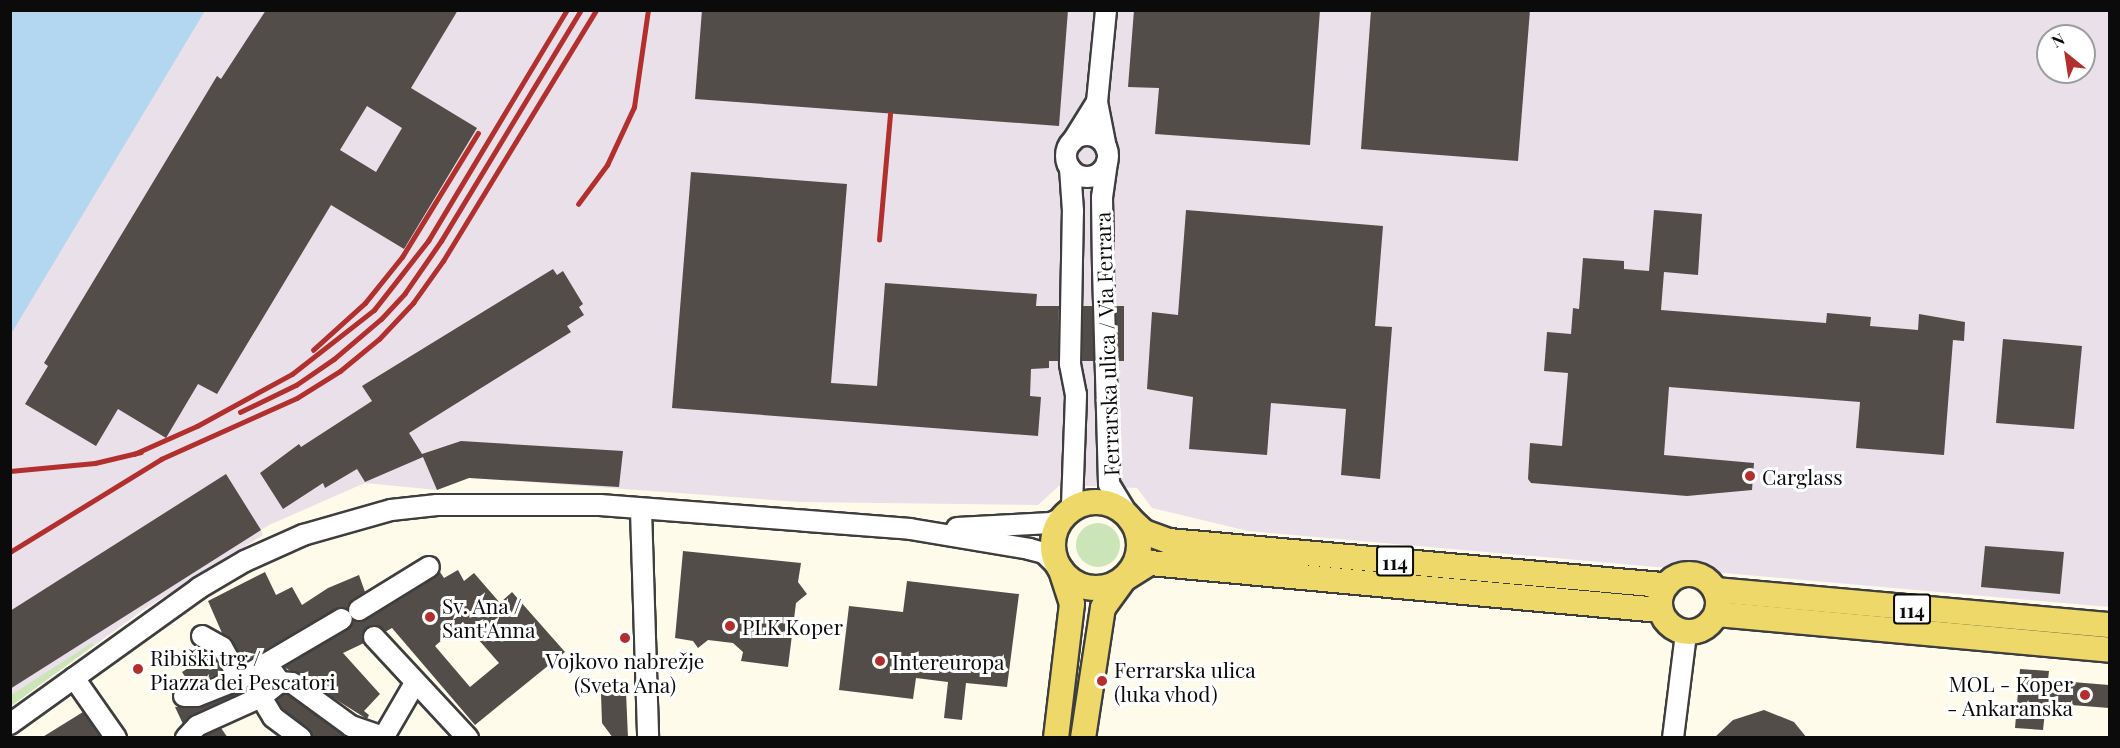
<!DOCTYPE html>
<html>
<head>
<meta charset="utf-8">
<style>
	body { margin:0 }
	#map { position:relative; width:2120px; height:748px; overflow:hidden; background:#fefbeb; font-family:"Playfair Display",serif }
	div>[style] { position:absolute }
	.industrial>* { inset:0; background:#e9e0ea }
	.green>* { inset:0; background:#cce5b8 }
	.round { border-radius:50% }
	.water>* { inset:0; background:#b3d6f1 }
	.building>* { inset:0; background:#534d49 }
	.roads { filter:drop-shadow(2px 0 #3e3e3e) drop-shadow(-2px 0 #3e3e3e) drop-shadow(0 2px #3e3e3e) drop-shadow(0 -2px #3e3e3e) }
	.minor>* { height:20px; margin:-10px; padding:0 10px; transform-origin:10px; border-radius:10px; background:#fff }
	.minor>.ring { margin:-10px; padding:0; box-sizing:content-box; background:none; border:20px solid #fff; border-radius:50% }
	.major>* { height:24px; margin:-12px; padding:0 12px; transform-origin:12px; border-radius:12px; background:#efd86a }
	.major>.ring { margin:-12px; padding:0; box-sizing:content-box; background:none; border:24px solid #efd86a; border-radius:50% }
	.rail>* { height:4.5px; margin:-2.25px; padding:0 2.25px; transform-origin:2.25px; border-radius:2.25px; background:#b1302e }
	.dots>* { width:16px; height:16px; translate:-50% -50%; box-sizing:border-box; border:3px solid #fff; border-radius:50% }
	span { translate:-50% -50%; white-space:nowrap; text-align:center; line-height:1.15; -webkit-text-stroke:6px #fff; paint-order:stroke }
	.shield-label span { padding:2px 4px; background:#fff; border:2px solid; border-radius:4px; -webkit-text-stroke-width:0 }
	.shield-label { font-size:20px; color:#0b0b0b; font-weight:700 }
	.street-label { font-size:21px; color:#0b0b0b }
	.poi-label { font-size:21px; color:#0b0b0b }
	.left { translate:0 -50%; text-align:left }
	.right { translate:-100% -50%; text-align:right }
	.frame { position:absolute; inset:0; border:12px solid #0b0b0b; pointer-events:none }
	.north { position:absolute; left:2036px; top:24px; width:60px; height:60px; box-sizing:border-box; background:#fff; border:2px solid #9d9d9d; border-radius:50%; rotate:330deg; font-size:16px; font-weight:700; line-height:24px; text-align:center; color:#0b0b0b }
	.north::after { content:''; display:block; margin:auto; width:21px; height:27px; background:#b1302e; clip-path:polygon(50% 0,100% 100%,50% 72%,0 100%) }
</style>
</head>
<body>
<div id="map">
	<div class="industrial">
		<div style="clip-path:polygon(evenodd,205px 11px,2109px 11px,2109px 607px,1248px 531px,1152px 508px,1137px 488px,1060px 485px,1038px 505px,800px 502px,460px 477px,459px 481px,437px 490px,365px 483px,269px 525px,261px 530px,263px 535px,143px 610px,11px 706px,10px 334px,205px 11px,2048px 36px,2084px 36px,2084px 72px,2048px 72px,2048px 36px)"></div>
	</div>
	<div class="green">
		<div class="round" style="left:1076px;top:523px;width:44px;height:44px"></div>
		<div style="clip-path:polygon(92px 643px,94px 645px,11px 706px,11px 695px)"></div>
	</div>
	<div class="water">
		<div style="clip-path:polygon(11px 10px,205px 11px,11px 334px,10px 11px)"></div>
	</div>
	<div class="building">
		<div style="clip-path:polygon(evenodd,266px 10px,458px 10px,411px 88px,477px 128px,404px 249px,331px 205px,217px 394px,198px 384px,166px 438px,118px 409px,96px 446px,25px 404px,48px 366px,44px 363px,217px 76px,221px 79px,266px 10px,367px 106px,402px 128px,376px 172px,340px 150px,367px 106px)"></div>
		<div style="clip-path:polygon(702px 10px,1068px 10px,1059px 126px,695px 99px)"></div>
		<div style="clip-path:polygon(1134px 10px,1320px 10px,1310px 145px,1155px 134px,1159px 88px,1128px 87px)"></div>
		<div style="clip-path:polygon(1371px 10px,1530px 10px,1518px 161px,1361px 149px)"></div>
		<div style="clip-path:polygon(691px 172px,847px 184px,831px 383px,877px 386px,885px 283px,1037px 294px,1036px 306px,1059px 306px,1058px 361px,1049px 361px,1049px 368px,1031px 369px,1030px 396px,1041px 397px,1038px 436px,672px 408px)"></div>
		<div style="clip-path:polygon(1186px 210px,1383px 226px,1375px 326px,1392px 327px,1380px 479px,1341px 475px,1346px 409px,1271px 403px,1267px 455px,1189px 449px,1193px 397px,1147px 389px,1152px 312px,1178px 315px)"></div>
		<div style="clip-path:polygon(1654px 210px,1702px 214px,1698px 275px,1664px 272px,1661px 310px,1826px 323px,1827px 313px,1871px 317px,1870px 326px,1918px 330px,1919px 314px,1965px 322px,1964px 341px,1953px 340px,1944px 455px,1856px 448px,1860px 402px,1669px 387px,1664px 455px,1754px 463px,1752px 490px,1687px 496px,1531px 483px,1528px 479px,1530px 443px,1562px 446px,1568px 373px,1544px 371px,1547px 332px,1571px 334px,1573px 308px,1579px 309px,1583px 258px,1624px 261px,1624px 269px,1649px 271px)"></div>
		<div style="clip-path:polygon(553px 269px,557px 275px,563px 271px,583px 304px,579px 307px,584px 315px,567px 326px,571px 332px,409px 433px,422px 454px,461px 441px,623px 451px,619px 487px,469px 478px,437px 490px,423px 457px,365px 482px,357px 469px,325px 488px,323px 483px,283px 509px,260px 473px,299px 444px,301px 447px,372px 401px,362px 386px)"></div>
		<div style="clip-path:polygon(1083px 306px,1092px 306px,1094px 361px,1082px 361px)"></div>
		<div style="clip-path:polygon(1116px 306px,1124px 306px,1124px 361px,1118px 361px)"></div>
		<div style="clip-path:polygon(2003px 339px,2082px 346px,2074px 429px,1996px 423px)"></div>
		<div style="clip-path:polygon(226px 474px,261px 530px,10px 689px,10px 611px)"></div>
		<div style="clip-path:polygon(1985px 546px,2064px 552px,2060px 594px,1981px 587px)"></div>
		<div style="clip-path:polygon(683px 551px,801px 563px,798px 582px,807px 594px,796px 603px,788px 667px,741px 661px,743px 652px,733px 643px,708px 640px,698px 648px,693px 641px,675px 638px)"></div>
		<div style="clip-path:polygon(evenodd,458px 570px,464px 581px,474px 573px,500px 603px,512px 592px,565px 652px,475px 725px,392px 628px,385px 632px,371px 626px,363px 633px,364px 643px,343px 653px,380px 694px,364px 711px,369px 715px,367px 719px,284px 667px,348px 629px,354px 621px,365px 620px,440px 572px,444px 578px,458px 570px,463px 622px,499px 663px,470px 687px,435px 646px,463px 622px)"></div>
		<div style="clip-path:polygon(265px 572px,276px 595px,292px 587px,302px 605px,328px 588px,359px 575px,365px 592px,347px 608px,336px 609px,244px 662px,232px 641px,222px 633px,208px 601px)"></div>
		<div style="clip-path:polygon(907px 581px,1019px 594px,1007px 687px,966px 683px,962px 720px,944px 718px,948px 682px,916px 678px,913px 699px,839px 690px,849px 606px,903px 612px)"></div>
		<div style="clip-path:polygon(210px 654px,223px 673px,190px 684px,182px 672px)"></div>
		<div style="clip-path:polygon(2020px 669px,2049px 671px,2048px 680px,2109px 685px,2109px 708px,2046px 703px,2043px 730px,2015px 728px)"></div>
		<div style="clip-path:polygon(264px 680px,255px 687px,192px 715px,183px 724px,175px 707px,201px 707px)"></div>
		<div style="clip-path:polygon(626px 692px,628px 738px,613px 738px,602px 723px,601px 694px)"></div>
		<div style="clip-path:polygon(284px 694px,288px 695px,348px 738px,313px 738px,308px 728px,282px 709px,277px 700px)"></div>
		<div style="clip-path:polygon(1764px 710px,1794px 722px,1807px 738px,1714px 738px,1733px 720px)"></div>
		<div style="clip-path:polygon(83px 712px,101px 738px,41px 738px)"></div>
		<div style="clip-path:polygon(221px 728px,228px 738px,203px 738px,204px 736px)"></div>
	</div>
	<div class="roads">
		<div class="minor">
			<div style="left:1097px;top:102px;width:92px;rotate:-84.4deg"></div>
			<div class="ring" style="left:1066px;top:135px;width:22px;height:22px"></div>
			<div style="left:1072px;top:142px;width:47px;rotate:-58deg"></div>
			<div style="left:1097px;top:102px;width:47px;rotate:78.9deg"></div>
			<div style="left:1107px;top:162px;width:35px;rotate:98deg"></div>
			<div style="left:1102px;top:197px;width:71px;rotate:89.2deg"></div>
			<div style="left:1103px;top:268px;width:216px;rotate:88.4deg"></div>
			<div style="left:1109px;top:484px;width:42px;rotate:58.6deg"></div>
			<div style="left:641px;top:510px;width:228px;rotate:88.2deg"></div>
			<div style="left:957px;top:528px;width:94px;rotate:-3deg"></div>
			<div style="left:1051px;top:523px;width:14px;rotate:-25deg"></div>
			<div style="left:1064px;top:517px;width:14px;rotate:-56deg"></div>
			<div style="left:1072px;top:505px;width:110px;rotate:-87.9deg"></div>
			<div style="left:1076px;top:395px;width:32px;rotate:-101deg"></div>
			<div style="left:1070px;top:364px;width:153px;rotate:-88.9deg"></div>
			<div style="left:1073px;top:211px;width:43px;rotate:-94deg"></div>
			<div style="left:359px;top:610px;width:82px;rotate:-31.6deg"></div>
			<div style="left:202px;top:636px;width:23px;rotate:29deg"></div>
			<div style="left:222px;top:647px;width:37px;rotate:61deg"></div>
			<div style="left:374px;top:637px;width:138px;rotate:47.1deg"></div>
			<div style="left:268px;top:665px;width:21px;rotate:55deg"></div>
			<div style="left:280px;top:682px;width:12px;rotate:5deg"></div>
			<div style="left:292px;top:683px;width:73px;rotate:36.1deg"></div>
			<div style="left:351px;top:726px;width:37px;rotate:19deg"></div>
			<div style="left:74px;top:678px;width:73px;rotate:55deg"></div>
			<div style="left:184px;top:696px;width:13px"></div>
			<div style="left:197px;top:696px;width:46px;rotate:-21.6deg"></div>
			<div style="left:240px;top:679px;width:118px;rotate:-30.5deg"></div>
			<div style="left:261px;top:697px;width:23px;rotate:59deg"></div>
			<div style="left:273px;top:717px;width:35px;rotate:37deg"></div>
			<div style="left:10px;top:724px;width:233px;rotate:-35.7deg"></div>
			<div style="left:199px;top:588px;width:53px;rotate:-30.4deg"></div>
			<div style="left:245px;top:561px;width:64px;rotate:-24.1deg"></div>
			<div style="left:303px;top:535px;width:91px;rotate:-15.9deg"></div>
			<div style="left:391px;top:510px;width:46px;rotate:-6.2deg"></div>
			<div style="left:437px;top:505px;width:163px"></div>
			<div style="left:600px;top:505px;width:311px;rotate:4.4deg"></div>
			<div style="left:910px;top:529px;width:121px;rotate:9.5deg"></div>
			<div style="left:1029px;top:549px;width:16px;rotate:15deg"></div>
			<div style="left:1044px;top:553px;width:24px;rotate:45deg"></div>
			<div style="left:186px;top:738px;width:16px;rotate:-47deg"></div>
			<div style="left:197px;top:726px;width:70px;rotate:-24.4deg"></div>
			<div style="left:261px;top:697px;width:24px;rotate:-38deg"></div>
			<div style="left:383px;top:738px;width:64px;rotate:-59.8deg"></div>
			<div style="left:1673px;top:738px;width:106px;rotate:-82.9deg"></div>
		</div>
		<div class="major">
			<div class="ring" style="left:1053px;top:502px;width:62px;height:62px"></div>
			<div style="left:1131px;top:520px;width:18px;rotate:43deg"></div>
			<div style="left:1144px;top:532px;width:27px;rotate:20deg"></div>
			<div style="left:1169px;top:541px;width:499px;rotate:5.1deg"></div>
			<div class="ring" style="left:1660px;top:574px;width:34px;height:34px"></div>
			<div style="left:1715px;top:590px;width:397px;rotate:5.1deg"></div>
			<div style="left:1717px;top:614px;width:395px;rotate:5.2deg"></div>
			<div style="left:1056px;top:738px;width:135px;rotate:-83.2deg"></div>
			<div style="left:1072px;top:604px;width:36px;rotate:-108deg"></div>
			<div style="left:1083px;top:738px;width:132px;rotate:-81.3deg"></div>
			<div style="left:1103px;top:608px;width:36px;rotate:-54deg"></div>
			<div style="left:1124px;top:579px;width:31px;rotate:-32deg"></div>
			<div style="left:1150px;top:563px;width:512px;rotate:5.27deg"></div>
		</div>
	</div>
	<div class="rail">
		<div style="left:578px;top:204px;width:49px;rotate:-53.4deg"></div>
		<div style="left:607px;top:165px;width:64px;rotate:-65deg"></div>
		<div style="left:634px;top:107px;width:98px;rotate:-81.8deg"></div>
		<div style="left:879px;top:240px;width:126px;rotate:-85deg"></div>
		<div style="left:313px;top:350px;width:70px;rotate:-42.1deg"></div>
		<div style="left:365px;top:303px;width:59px;rotate:-51.2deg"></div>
		<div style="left:402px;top:257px;width:145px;rotate:-58.5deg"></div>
		<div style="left:240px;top:412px;width:62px;rotate:-25.7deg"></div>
		<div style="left:296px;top:385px;width:46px;rotate:-34.4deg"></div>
		<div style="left:334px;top:359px;width:62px;rotate:-40.4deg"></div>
		<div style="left:381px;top:319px;width:35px;rotate:-47deg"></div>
		<div style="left:405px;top:293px;width:63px;rotate:-55.3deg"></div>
		<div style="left:441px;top:241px;width:270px;rotate:-58.8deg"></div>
		<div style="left:134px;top:454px;width:69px;rotate:-24deg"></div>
		<div style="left:197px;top:426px;width:108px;rotate:-28.7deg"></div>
		<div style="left:292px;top:374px;width:104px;rotate:-38deg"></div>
		<div style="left:374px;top:310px;width:88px;rotate:-52deg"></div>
		<div style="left:428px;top:241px;width:270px;rotate:-59deg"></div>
		<div style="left:10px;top:471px;width:85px;rotate:-5.4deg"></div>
		<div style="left:95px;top:463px;width:47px;rotate:-13.4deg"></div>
		<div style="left:10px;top:552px;width:177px;rotate:-31.6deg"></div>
		<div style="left:161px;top:459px;width:149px;rotate:-24.2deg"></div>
		<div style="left:297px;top:398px;width:51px;rotate:-32.1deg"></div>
		<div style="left:340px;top:371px;width:50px;rotate:-39.4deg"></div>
		<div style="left:379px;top:339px;width:50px;rotate:-46.6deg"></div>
		<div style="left:413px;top:303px;width:52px;rotate:-54.5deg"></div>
		<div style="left:443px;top:261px;width:294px;rotate:-58.6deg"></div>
	</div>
	<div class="dots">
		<div style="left:1750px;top:476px;background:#b1302e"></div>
		<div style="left:430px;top:617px;background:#b1302e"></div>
		<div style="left:730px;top:626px;background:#b1302e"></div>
		<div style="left:625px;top:638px;background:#b1302e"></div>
		<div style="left:880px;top:661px;background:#b1302e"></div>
		<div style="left:138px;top:669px;background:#b1302e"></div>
		<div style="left:1102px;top:681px;background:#b1302e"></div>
		<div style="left:2085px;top:695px;background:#b1302e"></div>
	</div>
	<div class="shield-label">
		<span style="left:1395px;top:561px">114</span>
		<span style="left:1912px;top:609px">114</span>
	</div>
	<div class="street-label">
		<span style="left:1106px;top:344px;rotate:-92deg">Ferrarska ulica / Via Ferrara</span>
	</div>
	<div class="poi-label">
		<span class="left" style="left:1762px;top:476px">Carglass</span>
		<span class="left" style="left:442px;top:617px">Sv. Ana /<br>Sant'Anna</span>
		<span class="left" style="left:742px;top:626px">PLK Koper</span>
		<span class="left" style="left:150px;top:669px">Ribiški trg /<br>Piazza dei Pescatori</span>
		<span style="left:625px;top:672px">Vojkovo nabrežje<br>(Sveta Ana)</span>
		<span class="left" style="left:892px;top:661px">Intereuropa</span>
		<span class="left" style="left:1114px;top:681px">Ferrarska ulica<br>(luka vhod)</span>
		<span class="right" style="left:2073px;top:695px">MOL - Koper<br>- Ankaranska</span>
	</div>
	<div class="frame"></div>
	<div class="north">N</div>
</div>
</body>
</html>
